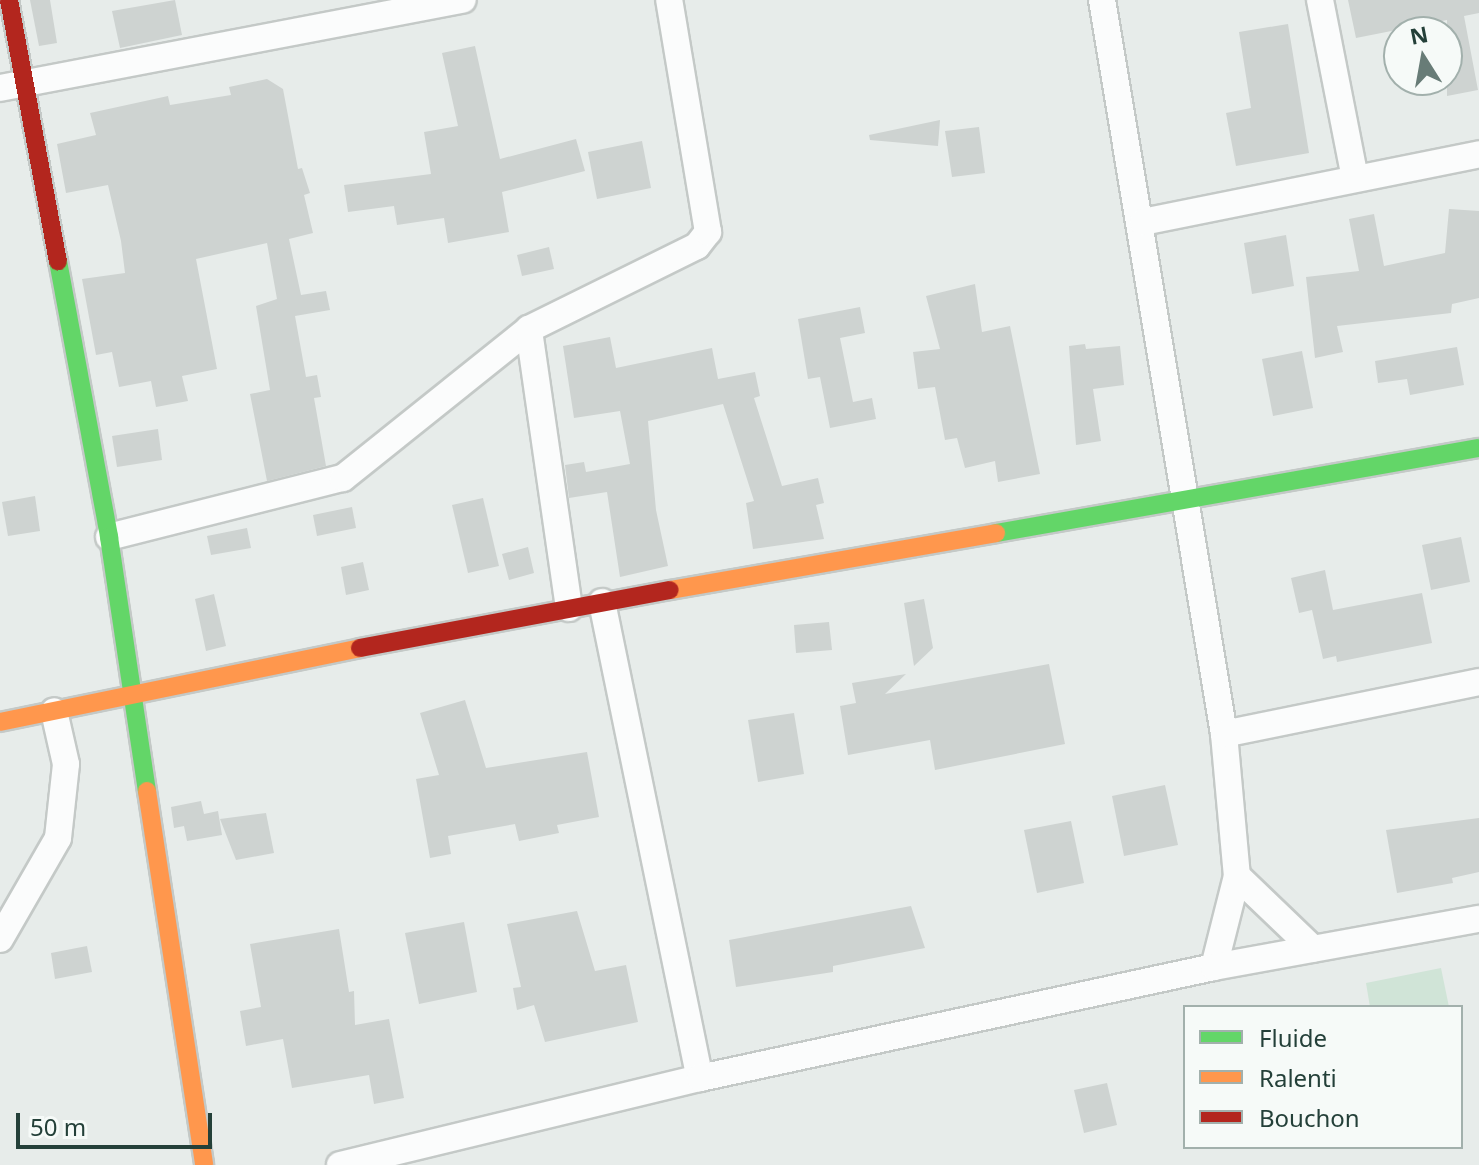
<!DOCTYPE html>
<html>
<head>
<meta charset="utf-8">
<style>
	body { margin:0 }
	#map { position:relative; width:1479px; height:1165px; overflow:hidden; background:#e7ecea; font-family:"Noto Sans",sans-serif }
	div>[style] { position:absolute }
	.green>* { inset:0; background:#d0e4d7 }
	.building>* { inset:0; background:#ced3d1 }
	.roads { filter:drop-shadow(2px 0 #c4c9c7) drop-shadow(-2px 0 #c4c9c7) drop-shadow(0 2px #c4c9c7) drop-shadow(0 -2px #c4c9c7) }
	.street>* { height:26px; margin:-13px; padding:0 13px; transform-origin:13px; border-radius:13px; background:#fbfcfc }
	.fast>* { height:18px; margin:-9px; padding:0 9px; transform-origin:9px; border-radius:9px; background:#63d668 }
	.slow>* { height:18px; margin:-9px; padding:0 9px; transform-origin:9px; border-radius:9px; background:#ff974d }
	.jam>* { height:18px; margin:-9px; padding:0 9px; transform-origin:9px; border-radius:9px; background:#b3261e }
	span { translate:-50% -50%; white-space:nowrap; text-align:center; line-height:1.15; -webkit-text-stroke:6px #f6faf8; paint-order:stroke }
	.legend { position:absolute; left:1183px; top:1005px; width:280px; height:144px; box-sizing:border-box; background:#f6faf8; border:2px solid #a2b0ac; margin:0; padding:10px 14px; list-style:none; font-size:24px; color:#244039 }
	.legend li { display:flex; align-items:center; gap:16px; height:40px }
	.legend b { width:40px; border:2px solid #a2b0ac }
	.north { position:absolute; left:1383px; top:16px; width:80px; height:80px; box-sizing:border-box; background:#f6faf8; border:2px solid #a2b0ac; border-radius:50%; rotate:349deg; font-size:22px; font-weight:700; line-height:32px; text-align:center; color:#244039 }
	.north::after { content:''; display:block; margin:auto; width:28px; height:36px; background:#687c77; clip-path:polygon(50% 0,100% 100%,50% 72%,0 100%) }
	.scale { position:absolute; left:16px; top:1113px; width:196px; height:36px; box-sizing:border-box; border:4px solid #244039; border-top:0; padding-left:10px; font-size:24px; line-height:28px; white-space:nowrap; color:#244039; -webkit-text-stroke:6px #f6faf8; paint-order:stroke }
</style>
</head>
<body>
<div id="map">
	<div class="green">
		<div style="clip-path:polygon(1441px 968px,1449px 1007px,1370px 1007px,1366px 983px)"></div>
	</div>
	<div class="building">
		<div style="clip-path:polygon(30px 0,50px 0,57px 43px,39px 46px)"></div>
		<div style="clip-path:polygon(175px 0,182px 35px,120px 48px,112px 11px)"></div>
		<div style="clip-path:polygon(1348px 0,1479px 0,1479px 13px,1464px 16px,1478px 90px,1447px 96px,1447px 20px,1356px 38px)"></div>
		<div style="clip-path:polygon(1288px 24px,1309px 153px,1236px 166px,1226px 113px,1251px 108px,1239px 32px)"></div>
		<div style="clip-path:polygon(475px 46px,500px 159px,576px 139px,585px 171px,502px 192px,509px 232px,448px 243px,444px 218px,397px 225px,394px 206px,348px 212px,344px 185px,431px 174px,424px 132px,458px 126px,442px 53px)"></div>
		<div style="clip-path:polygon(267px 79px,283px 89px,298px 169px,302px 168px,310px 193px,304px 195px,313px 233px,289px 239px,301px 295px,326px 291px,330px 310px,295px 316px,306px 377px,317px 375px,321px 397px,314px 398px,326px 466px,267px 481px,250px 394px,270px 390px,256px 306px,277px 299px,267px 243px,196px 259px,217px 369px,182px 376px,188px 401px,156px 407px,151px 381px,119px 387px,112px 352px,96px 355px,82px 279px,125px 273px,121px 241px,108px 185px,66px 193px,57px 144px,96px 135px,90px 113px,168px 96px,170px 105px,231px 95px,229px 87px)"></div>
		<div style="clip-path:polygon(940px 120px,938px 146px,870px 140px,869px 135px)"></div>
		<div style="clip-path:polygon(979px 127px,985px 173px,952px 177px,945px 131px)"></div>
		<div style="clip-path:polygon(642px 141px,651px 188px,597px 199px,588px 152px)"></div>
		<div style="clip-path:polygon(1449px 209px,1479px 211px,1479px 298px,1452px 304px,1451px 313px,1337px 326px,1343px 352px,1315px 358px,1306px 277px,1359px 271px,1349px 219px,1374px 214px,1384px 266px,1445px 253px)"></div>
		<div style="clip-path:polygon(1286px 235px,1294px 286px,1252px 294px,1244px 243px)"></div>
		<div style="clip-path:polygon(549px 247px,554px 269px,522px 276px,517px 255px)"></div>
		<div style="clip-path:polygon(975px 284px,982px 332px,1010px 326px,1040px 474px,998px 482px,995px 461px,965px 468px,957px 438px,945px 440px,935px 387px,918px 389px,913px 352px,940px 349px,926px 296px)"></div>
		<div style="clip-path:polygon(860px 307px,865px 333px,840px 338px,853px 402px,872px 398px,876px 419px,830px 428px,820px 377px,808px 379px,798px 319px)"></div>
		<div style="clip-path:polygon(610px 337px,616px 368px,712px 348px,718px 379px,755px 372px,760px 396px,754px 398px,782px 486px,818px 478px,824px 503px,816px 505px,824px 539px,753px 549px,746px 503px,754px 501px,723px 404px,648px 421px,656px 510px,668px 566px,620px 577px,607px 492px,569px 498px,565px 465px,584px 462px,586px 472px,630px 464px,620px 411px,574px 418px,563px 346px)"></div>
		<div style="clip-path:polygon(1085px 344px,1086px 349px,1120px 346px,1124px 385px,1093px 389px,1101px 441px,1076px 445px,1069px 346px)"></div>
		<div style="clip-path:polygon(1457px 347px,1464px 385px,1410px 395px,1407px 379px,1378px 383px,1375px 361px)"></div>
		<div style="clip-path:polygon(1302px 351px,1313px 408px,1273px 416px,1262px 359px)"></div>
		<div style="clip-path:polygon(158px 429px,162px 460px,117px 467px,112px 436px)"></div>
		<div style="clip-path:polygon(35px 496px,40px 531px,8px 536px,2px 502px)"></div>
		<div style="clip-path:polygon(483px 498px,499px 566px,468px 573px,452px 505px)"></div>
		<div style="clip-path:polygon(352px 507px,356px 528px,317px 536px,313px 515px)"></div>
		<div style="clip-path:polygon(247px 528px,251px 548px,211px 555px,207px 536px)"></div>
		<div style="clip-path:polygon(1461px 537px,1470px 582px,1431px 590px,1422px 545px)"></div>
		<div style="clip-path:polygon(528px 547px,534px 573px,509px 580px,502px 554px)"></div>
		<div style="clip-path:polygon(363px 562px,369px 590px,346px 595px,341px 567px)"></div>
		<div style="clip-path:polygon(1325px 570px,1333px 610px,1422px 593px,1432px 643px,1337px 662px,1336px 656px,1323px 659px,1312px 610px,1299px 613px,1291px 578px)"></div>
		<div style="clip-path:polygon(214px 594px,226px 646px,206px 651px,195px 599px)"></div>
		<div style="clip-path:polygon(924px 599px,933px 648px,914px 666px,904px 603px)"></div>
		<div style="clip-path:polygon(829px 622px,832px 650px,796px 653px,794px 625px)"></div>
		<div style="clip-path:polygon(1049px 664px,1065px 744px,935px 770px,930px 740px,848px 755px,840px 706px,856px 703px,852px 683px,906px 674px,885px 694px)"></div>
		<div style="clip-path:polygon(465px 700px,486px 768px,587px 752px,599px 817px,557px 825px,559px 833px,519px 841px,515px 824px,448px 836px,451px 854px,430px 858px,416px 779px,439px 775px,420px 713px)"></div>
		<div style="clip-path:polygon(794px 713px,804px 774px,758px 782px,748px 720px)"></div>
		<div style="clip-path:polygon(1165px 785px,1178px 845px,1124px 856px,1112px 796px)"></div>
		<div style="clip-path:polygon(201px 801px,204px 814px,218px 811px,222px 835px,187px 841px,184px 826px,174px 828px,171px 807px)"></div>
		<div style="clip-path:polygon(266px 813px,274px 853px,236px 860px,220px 819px)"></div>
		<div style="clip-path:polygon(1479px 818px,1479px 872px,1452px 878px,1453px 883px,1397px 893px,1386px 830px)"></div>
		<div style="clip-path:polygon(1071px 821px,1084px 883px,1037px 893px,1024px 830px)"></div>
		<div style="clip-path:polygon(911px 906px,925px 948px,833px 966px,833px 972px,736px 987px,729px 940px)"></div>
		<div style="clip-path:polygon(577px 911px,595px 971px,626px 965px,638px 1022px,545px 1042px,534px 1005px,517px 1010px,513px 988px,521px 987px,507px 924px)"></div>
		<div style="clip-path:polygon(464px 922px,477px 992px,419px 1004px,405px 933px)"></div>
		<div style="clip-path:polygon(339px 929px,349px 992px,354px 991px,355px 1025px,389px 1019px,404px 1098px,374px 1104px,369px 1075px,292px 1088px,283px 1039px,246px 1046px,240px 1011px,261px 1007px,250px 944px)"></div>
		<div style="clip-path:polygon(87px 946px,92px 972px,55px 979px,51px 953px)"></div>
		<div style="clip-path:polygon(1107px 1083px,1117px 1125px,1084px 1133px,1074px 1090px)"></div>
	</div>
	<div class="roads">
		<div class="street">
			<div style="left:1102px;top:0;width:744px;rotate:80.56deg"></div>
			<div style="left:1224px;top:734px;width:143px;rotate:84.8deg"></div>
			<div style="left:1237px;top:876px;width:94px;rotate:104.2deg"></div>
			<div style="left:1320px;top:0;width:182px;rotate:78.9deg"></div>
			<div style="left:0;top:88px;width:471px;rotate:-10.8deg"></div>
			<div style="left:1143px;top:222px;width:343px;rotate:-11.4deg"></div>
			<div style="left:109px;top:537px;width:241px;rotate:-14.2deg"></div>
			<div style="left:343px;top:478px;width:238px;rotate:-38.7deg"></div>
			<div style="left:602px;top:602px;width:486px;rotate:78.4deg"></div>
			<div style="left:569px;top:608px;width:282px;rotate:-98.2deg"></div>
			<div style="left:529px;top:329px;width:187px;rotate:-26.3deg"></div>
			<div style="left:697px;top:246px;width:18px;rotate:-52deg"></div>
			<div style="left:708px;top:232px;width:235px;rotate:-99.5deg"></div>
			<div style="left:1224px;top:734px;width:260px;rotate:-11.5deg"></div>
			<div style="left:1237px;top:876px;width:105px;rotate:43.8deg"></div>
			<div style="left:0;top:939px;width:116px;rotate:-60.1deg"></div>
			<div style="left:58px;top:838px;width:74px;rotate:-83.8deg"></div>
			<div style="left:66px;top:764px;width:54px;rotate:-102.8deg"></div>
			<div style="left:340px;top:1165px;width:370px;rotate:-13.6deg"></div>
			<div style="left:700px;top:1078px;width:526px;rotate:-12.19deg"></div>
			<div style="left:1214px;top:967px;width:269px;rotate:-10.3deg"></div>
		</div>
		<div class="fast">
			<div style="left:58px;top:261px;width:281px;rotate:79.5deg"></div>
			<div style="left:109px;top:537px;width:257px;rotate:81.5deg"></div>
			<div style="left:996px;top:533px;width:490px;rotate:-10deg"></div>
		</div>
		<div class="slow">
			<div style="left:670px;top:590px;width:331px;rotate:-9.9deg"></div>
			<div style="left:0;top:722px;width:368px;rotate:-11.6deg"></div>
			<div style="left:147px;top:791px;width:378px;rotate:81.3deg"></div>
		</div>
		<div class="jam">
			<div style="left:9px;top:0;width:266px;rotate:79.4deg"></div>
			<div style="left:360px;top:648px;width:315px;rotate:-10.6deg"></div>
		</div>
	</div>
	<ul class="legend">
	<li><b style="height:10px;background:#63d668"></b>Fluide</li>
	<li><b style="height:10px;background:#ff974d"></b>Ralenti</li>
	<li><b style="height:10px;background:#b3261e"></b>Bouchon</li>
	</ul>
	<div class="north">N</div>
	<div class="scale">50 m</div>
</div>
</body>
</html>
